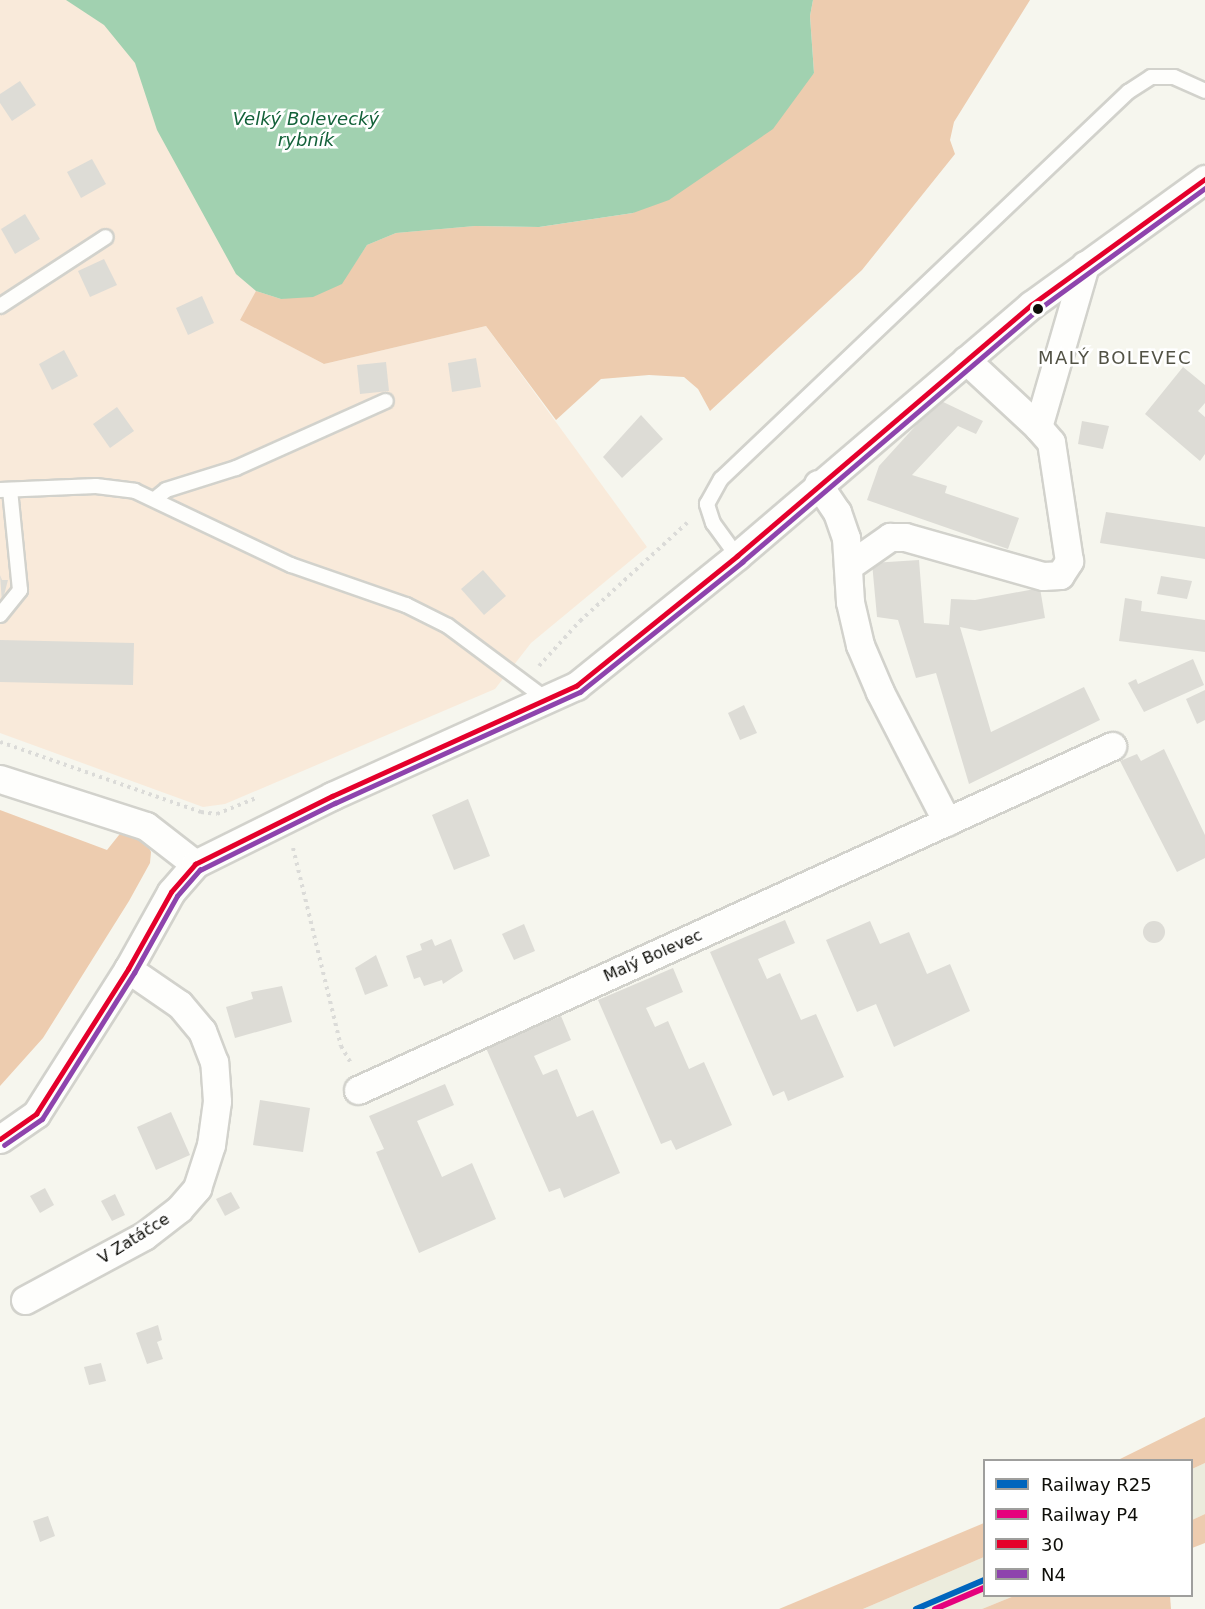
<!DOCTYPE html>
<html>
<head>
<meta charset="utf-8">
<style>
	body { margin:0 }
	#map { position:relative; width:1205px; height:1609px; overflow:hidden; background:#f6f6ee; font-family:"DejaVu Sans",sans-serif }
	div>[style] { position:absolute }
	.built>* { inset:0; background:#ececdd }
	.green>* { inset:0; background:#f9eada }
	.forest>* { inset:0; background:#edccaf }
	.water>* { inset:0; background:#a1d1b0 }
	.building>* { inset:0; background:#dddcd6 }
	.round { border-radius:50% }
	.path>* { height:4px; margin-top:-2px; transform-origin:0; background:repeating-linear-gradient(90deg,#dbdbd8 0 3px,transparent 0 7.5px) }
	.roads { filter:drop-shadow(2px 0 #d2d2cc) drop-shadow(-2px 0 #d2d2cc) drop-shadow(0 2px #d2d2cc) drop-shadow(0 -2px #d2d2cc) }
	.lane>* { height:14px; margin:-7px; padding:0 7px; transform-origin:7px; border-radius:7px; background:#fefefc }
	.street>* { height:27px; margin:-13.5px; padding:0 13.5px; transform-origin:13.5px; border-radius:13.5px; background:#fefefc }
	.bus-1>* { height:4.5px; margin:-2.25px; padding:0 2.25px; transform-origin:2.25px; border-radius:2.25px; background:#e4002b }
	.bus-2>* { height:4.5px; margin:-2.25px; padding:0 2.25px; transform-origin:2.25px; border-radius:2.25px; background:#8e44ad }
	.rail-1>* { height:6px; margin:-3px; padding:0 3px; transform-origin:3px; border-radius:3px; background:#0065bd }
	.rail-2>* { height:6px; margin:-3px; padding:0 3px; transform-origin:3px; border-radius:3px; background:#e5007d }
	.dots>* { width:16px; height:16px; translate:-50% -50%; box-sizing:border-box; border:3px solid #fff; border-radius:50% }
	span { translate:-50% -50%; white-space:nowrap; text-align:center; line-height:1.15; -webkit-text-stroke:5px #fff; paint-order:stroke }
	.street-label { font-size:16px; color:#0e0e09 }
	.water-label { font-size:18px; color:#136139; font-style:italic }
	.neighbourhood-label { font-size:18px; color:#525245; letter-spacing:1.5px }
	.legend { position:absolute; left:983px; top:1459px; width:210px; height:138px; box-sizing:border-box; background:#fff; border:2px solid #9f9f9d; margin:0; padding:8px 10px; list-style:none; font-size:18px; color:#0e0e09 }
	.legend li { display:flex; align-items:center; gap:12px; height:30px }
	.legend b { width:30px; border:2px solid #9f9f9d }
</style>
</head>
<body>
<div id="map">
	<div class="built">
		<div style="clip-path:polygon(1205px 1463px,1205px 1514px,1192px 1520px,1192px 1469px)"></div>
		<div style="clip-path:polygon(984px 1557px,984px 1596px,1014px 1596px,982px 1609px,863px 1609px)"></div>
	</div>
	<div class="green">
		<div style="clip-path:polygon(0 0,813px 0,475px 226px,240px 319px,324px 364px,486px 326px,647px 547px,531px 643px,495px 689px,225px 804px,203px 807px,0 733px)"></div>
	</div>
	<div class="forest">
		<div style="clip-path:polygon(813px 0,1030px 0,954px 122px,950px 140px,955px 154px,862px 270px,710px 411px,698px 389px,684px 377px,649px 375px,601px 379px,556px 420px,486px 326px,324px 364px,240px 320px,256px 291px,281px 299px,341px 284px,367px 245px,396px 233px,475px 226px,539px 227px,633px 213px,814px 73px,810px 16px)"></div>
		<div style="clip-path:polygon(0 810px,107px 850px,123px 830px,145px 839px,151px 852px,150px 863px,129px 901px,43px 1038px,0 1086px)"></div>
		<div style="clip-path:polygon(1205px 1417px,1205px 1463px,1192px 1469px,1192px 1460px,1118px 1460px)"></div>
		<div style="clip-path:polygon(1205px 1514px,1205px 1543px,1192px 1548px,1192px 1520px)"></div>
		<div style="clip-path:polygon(984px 1523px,984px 1557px,863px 1609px,779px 1609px)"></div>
		<div style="clip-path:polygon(1014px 1596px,1170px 1596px,1171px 1609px,982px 1609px)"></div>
	</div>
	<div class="water">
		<div style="clip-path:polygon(66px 0,813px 0,810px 16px,814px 73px,773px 129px,669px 200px,633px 213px,539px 227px,475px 226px,396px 233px,367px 245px,342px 284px,313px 297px,281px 299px,256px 291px,236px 274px,157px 130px,135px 63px,104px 25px)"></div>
	</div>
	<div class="building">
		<div style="clip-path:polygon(20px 81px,36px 105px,12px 121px,0 103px,0 94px)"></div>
		<div style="clip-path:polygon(92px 159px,106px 184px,81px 198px,67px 172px)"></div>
		<div style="clip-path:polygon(25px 214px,40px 239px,15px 254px,1px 229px)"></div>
		<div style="clip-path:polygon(104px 259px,117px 285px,90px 297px,78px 271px)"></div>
		<div style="clip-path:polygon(202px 296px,214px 323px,188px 335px,176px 308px)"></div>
		<div style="clip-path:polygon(64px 350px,78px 376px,52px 390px,39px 364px)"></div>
		<div style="clip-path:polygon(476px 358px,481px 387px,452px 392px,448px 363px)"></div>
		<div style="clip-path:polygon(386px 362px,389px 391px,360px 394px,357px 365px)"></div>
		<div style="clip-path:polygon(1183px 367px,1205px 385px,1205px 403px,1198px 411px,1205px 417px,1205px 454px,1200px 461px,1145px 414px)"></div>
		<div style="clip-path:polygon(939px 400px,983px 421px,976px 434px,958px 426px,912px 475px,947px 486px,945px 493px,1019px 518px,1008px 549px,867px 500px,879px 466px)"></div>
		<div style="clip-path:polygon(117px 407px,134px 431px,110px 448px,93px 424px)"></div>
		<div style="clip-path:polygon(641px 415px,663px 439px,622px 478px,603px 457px)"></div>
		<div style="clip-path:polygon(1082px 421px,1109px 426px,1103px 449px,1078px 444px)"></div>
		<div style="clip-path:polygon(1106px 512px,1205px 527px,1205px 559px,1100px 543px)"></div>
		<div style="clip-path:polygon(919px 560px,924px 623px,949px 625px,951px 599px,975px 600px,1040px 588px,1045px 618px,980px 631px,960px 627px,991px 732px,1084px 687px,1100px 720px,969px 784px,936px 673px,916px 678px,898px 620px,877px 617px,872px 563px)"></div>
		<div style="clip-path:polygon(483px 570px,506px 596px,484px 615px,461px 589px)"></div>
		<div style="clip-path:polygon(0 575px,2px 580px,8px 580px,2px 603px)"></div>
		<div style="clip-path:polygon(1161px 576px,1192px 581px,1187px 599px,1157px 594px)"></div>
		<div style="clip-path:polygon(1125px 598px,1142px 601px,1141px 611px,1205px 620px,1205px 652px,1119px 641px)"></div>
		<div style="clip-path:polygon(0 640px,134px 643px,133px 685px,0 682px)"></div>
		<div style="clip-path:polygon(1193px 659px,1204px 685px,1144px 712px,1128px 683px,1136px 679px,1138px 684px)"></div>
		<div style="clip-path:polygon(1205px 690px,1205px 720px,1197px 724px,1186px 699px)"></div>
		<div style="clip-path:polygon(744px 705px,757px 733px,740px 740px,728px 713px)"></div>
		<div style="clip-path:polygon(1164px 749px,1205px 835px,1205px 858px,1177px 872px,1120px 761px,1137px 754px,1141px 761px)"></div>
		<div style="clip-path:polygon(468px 799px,490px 856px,454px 870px,432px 815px)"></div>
		<div style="clip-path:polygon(785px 920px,795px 943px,758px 959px,767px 979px,780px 973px,801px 1020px,816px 1014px,844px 1077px,788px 1101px,784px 1091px,773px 1096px,710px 952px)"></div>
		<div style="clip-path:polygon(870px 921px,880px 944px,909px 932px,927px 974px,950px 964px,970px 1011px,894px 1047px,876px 1004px,857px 1012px,826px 940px)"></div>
		<div class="round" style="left:1143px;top:921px;width:22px;height:22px"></div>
		<div style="clip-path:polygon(524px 924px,535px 951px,514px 960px,502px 934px)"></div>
		<div style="clip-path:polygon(432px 939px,435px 946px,451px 939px,463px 971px,443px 984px,442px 980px,424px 986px,420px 977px,414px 979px,406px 956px,422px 950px,420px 944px)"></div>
		<div style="clip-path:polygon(376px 955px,388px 986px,365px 995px,355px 968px)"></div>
		<div style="clip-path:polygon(673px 968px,683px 992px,646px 1008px,655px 1027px,668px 1021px,689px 1069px,704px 1062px,732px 1125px,676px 1150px,671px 1140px,661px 1144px,598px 1000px)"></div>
		<div style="clip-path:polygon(282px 986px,292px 1022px,235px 1038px,226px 1007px,253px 999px,251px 992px)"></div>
		<div style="clip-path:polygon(561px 1016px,571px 1040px,534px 1056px,543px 1075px,557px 1069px,577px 1117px,593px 1110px,620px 1173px,564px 1198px,560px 1188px,549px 1192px,486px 1048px)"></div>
		<div style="clip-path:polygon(445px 1084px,454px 1105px,417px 1121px,442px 1177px,472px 1163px,496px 1219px,419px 1253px,376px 1152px,384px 1149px,369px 1116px)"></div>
		<div style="clip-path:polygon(260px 1100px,310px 1108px,303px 1152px,253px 1145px)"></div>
		<div style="clip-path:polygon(171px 1112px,190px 1155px,156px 1170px,137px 1127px)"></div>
		<div style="clip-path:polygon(45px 1188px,54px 1205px,40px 1213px,30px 1196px)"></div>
		<div style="clip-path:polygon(231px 1192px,240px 1208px,225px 1216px,216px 1199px)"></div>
		<div style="clip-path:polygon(115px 1194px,125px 1215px,112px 1221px,101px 1201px)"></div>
		<div style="clip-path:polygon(158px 1325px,162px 1340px,157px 1342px,163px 1359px,147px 1364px,136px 1333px)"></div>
		<div style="clip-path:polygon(101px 1363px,106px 1381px,89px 1385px,84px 1367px)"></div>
		<div style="clip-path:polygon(48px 1516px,55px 1536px,40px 1542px,33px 1521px)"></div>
	</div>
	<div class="path">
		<div style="left:539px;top:666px;width:61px;rotate:-47.7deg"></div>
		<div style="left:580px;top:621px;width:148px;rotate:-42.5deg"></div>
		<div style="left:0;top:742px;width:213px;rotate:19.2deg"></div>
		<div style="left:201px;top:812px;width:16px;rotate:7deg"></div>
		<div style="left:217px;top:814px;width:42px;rotate:-22.3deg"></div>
		<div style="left:293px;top:848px;width:204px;rotate:76.4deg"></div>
		<div style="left:341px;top:1046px;width:20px;rotate:60deg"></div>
	</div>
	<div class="roads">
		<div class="lane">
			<div style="left:0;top:306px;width:126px;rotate:-33.1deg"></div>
			<div style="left:0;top:490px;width:96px;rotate:-2.4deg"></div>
			<div style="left:96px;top:486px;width:39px;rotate:7deg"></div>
			<div style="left:135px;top:491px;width:173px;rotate:25.4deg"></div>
			<div style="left:291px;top:565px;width:122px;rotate:19.2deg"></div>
			<div style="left:406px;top:605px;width:47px;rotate:26.6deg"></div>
			<div style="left:448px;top:626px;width:122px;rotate:36.7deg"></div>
			<div style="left:155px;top:499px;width:14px;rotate:-39deg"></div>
			<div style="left:166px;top:490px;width:73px;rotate:-17.4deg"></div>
			<div style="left:236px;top:468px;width:164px;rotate:-24.1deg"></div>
			<div style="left:737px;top:556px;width:41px;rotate:-126deg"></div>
			<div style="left:713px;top:523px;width:20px;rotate:-108deg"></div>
			<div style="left:707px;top:504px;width:29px;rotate:-61deg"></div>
			<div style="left:721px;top:479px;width:562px;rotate:-43.56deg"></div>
			<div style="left:1128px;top:92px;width:27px;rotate:-33deg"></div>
			<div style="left:1151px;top:77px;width:23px"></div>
			<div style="left:1174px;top:77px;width:34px;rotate:24deg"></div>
			<div style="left:0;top:615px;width:32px;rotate:-51deg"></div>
			<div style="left:20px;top:590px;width:100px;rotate:-95.7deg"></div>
		</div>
		<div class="street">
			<div style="left:966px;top:360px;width:98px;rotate:42.9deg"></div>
			<div style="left:818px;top:484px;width:34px;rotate:56deg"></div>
			<div style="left:837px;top:512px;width:28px;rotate:71deg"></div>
			<div style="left:846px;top:538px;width:64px;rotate:86.4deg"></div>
			<div style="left:850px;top:602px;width:44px;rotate:76.9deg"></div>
			<div style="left:860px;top:645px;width:51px;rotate:66.9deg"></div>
			<div style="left:880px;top:692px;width:146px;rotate:62.7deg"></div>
			<div style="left:850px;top:565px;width:49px;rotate:-35deg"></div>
			<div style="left:890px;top:537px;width:15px"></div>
			<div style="left:905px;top:537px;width:143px;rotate:15.8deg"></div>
			<div style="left:1043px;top:576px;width:17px;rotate:-3deg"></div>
			<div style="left:1060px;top:575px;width:17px;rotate:-57deg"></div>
			<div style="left:1069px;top:561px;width:120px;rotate:-98.6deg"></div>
			<div style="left:1051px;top:442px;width:20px;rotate:-131deg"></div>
			<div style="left:1038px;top:427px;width:169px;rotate:-73.8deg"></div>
			<div style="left:0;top:779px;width:153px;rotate:17.8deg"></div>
			<div style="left:146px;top:826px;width:62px;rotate:37.8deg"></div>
			<div style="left:358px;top:1090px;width:829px;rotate:-24.52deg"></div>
			<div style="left:0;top:1139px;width:44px;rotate:-34.8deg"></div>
			<div style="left:36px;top:1114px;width:172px;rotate:-57.6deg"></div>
			<div style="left:128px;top:969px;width:88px;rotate:-60.8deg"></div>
			<div style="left:171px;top:892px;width:37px;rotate:-49deg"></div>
			<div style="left:195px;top:864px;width:153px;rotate:-26.4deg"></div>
			<div style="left:332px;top:796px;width:268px;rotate:-24.3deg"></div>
			<div style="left:576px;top:686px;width:207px;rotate:-38.9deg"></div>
			<div style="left:737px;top:556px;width:387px;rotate:-40.5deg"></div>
			<div style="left:1031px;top:305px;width:215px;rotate:-35.9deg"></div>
			<div style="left:25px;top:1300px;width:135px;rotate:-28.3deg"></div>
			<div style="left:144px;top:1236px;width:44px;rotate:-37.6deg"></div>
			<div style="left:179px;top:1209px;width:28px;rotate:-49deg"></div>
			<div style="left:197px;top:1188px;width:45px;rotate:-72deg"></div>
			<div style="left:211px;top:1145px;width:44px;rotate:-82.2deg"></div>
			<div style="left:217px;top:1101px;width:39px;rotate:-94deg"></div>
			<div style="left:214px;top:1062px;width:33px;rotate:-111deg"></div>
			<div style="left:202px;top:1031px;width:35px;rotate:-130deg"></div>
			<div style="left:179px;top:1004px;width:62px;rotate:-145.5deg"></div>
		</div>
	</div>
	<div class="bus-1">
		<div style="left:0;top:1139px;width:44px;rotate:-34.8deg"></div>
		<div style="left:36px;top:1114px;width:172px;rotate:-57.6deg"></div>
		<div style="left:128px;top:969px;width:88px;rotate:-60.8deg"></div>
		<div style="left:171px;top:892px;width:37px;rotate:-49deg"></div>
		<div style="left:195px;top:864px;width:153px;rotate:-26.4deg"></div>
		<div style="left:332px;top:796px;width:268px;rotate:-24.3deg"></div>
		<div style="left:576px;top:686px;width:207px;rotate:-38.9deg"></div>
		<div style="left:737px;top:556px;width:387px;rotate:-40.5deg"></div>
		<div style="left:1031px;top:305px;width:215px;rotate:-35.9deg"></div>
	</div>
	<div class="bus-2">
		<div style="left:4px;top:1145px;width:46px;rotate:-34.4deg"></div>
		<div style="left:42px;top:1119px;width:173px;rotate:-57.8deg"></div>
		<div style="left:134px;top:973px;width:88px;rotate:-60.8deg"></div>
		<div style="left:177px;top:896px;width:35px;rotate:-49deg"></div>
		<div style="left:200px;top:870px;width:151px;rotate:-26.4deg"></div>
		<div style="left:335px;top:803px;width:269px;rotate:-24.4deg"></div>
		<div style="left:580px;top:692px;width:208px;rotate:-38.7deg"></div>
		<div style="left:742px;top:562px;width:387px;rotate:-40.5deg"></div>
		<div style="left:1036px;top:311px;width:209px;rotate:-36deg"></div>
	</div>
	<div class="rail-1">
		<div style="left:916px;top:1609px;width:74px;rotate:-23.1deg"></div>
	</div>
	<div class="rail-2">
		<div style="left:935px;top:1609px;width:53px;rotate:-23.2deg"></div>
	</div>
	<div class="dots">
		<div style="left:1038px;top:309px;background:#0e0e09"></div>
	</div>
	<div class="street-label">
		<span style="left:653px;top:956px;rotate:-24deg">Malý Bolevec</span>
		<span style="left:134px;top:1239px;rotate:-32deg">V Zatáčce</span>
	</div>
	<div class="water-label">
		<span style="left:306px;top:130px">Velký Bolevecký<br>rybník</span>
	</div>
	<div class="neighbourhood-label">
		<span style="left:1115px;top:358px">MALÝ BOLEVEC</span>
	</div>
	<ul class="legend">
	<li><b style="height:8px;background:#0065bd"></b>Railway R25</li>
	<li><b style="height:8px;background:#e5007d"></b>Railway P4</li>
	<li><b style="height:8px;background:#e4002b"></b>30</li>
	<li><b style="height:8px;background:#8e44ad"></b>N4</li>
	</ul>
</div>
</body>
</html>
